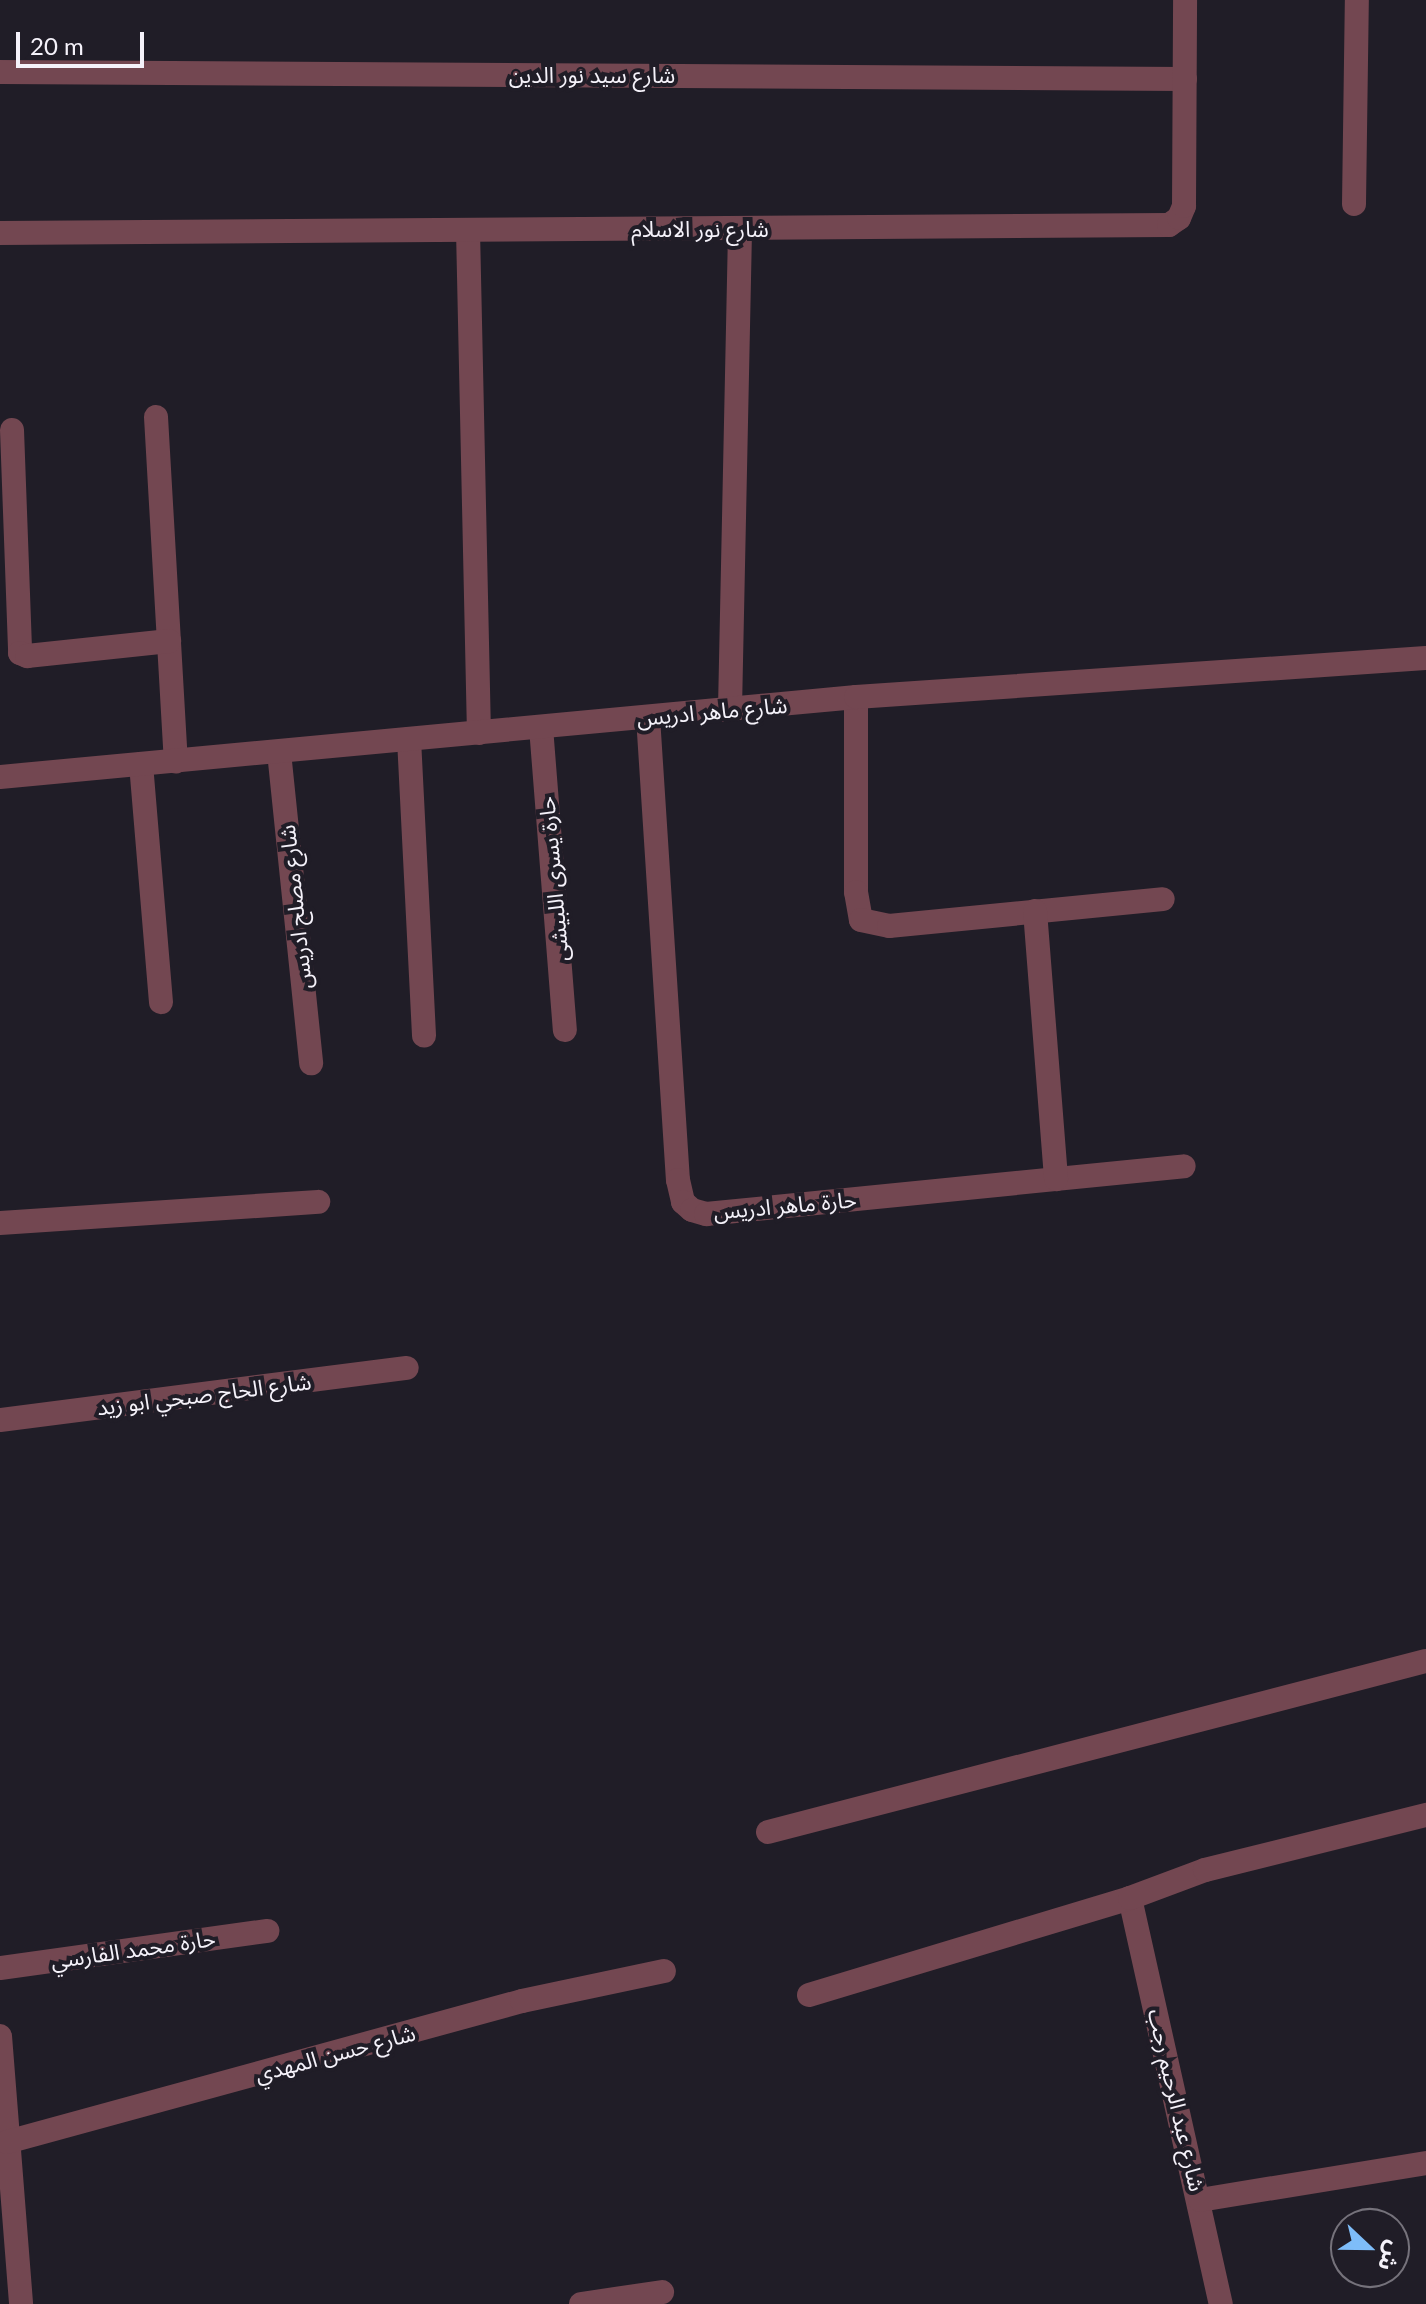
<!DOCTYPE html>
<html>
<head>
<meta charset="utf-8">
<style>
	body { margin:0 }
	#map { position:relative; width:1426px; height:2304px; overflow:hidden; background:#201d27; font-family:Lato,"Noto Sans Arabic",sans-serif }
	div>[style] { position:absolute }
	.minor>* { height:24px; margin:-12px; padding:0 12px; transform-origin:12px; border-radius:12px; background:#734751 }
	span { translate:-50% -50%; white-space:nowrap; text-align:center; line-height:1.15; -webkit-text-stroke:8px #201d27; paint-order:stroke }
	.street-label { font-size:22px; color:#f5f2fa }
	.north { position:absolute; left:1330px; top:2208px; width:80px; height:80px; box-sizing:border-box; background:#201d27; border:2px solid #75727b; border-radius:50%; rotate:112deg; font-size:22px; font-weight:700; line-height:32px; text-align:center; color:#f5f2fa }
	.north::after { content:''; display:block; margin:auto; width:28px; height:36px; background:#7ebdf9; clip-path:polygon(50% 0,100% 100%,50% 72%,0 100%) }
	.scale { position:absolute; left:16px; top:32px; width:128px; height:36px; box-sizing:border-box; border:4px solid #f5f2fa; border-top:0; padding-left:10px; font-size:24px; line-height:28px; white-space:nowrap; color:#f5f2fa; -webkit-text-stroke:6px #201d27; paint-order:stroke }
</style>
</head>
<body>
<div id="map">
	<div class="minor">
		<div style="left:0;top:72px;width:1185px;rotate:0.34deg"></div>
		<div style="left:1354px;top:204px;width:204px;rotate:-89.2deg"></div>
		<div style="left:468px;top:230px;width:503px;rotate:88.75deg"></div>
		<div style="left:0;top:233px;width:1169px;rotate:-0.39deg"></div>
		<div style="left:1169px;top:225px;width:12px;rotate:-35deg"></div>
		<div style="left:1179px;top:218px;width:13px;rotate:-67deg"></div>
		<div style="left:1184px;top:206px;width:206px;rotate:-89.7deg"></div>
		<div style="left:156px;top:417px;width:345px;rotate:86.7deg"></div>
		<div style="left:12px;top:430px;width:223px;rotate:87.9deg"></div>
		<div style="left:20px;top:653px;width:8px;rotate:23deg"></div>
		<div style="left:27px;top:656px;width:143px;rotate:-6deg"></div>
		<div style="left:856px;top:697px;width:195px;rotate:90deg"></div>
		<div style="left:856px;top:892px;width:28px;rotate:80deg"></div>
		<div style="left:861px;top:920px;width:29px;rotate:12deg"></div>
		<div style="left:889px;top:926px;width:275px;rotate:-5.6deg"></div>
		<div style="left:730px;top:709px;width:481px;rotate:-88.8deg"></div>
		<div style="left:648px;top:717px;width:464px;rotate:86.3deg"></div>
		<div style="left:678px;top:1180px;width:23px;rotate:77deg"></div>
		<div style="left:683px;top:1202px;width:12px;rotate:42deg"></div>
		<div style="left:692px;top:1210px;width:15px;rotate:16deg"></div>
		<div style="left:706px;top:1214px;width:480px;rotate:-5.7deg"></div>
		<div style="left:541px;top:727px;width:304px;rotate:85.5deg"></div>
		<div style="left:409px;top:739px;width:297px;rotate:87.1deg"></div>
		<div style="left:279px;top:752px;width:313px;rotate:84.1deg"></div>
		<div style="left:141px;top:764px;width:239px;rotate:85.2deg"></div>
		<div style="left:0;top:777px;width:860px;rotate:-5.34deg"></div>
		<div style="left:856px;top:697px;width:571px;rotate:-3.91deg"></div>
		<div style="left:1035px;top:911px;width:269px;rotate:85.5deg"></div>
		<div style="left:0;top:1223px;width:319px;rotate:-3.8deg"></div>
		<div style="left:0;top:1420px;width:410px;rotate:-7.3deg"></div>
		<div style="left:768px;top:1832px;width:680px;rotate:-14.57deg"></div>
		<div style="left:1130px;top:1898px;width:416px;rotate:77.4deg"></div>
		<div style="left:0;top:1968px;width:270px;rotate:-7.9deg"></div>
		<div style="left:809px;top:1995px;width:335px;rotate:-16.8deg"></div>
		<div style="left:1130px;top:1898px;width:80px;rotate:-20.5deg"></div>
		<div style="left:1205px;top:1870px;width:228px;rotate:-14deg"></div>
		<div style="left:0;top:2036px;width:269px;rotate:85.5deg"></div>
		<div style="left:7px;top:2142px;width:534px;rotate:-15.31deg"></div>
		<div style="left:522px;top:2001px;width:145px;rotate:-11.9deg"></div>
		<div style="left:1200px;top:2200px;width:229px;rotate:-9.3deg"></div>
		<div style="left:581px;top:2304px;width:82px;rotate:-8.4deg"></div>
	</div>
	<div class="street-label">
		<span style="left:592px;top:75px">شارع سيد نور الدين</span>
		<span style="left:700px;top:229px">شارع نور الاسلام</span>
		<span style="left:712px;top:711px;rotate:-5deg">شارع ماهر ادريس</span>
		<span style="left:553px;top:879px;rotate:-95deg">حارة يسرى اللبيشى</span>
		<span style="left:295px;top:907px;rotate:-96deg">شارع مصلح ادريس</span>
		<span style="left:785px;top:1205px;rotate:-5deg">حارة ماهر ادريس</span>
		<span style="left:204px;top:1394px;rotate:-7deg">شارع الحاج صبحي ابو زيد</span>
		<span style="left:133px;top:1949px;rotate:-8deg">حارة محمد الفارسي</span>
		<span style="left:335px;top:2053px;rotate:-15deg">شارع حسن المهدي</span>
		<span style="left:1177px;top:2100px;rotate:77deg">شارع عبد الرحيم رجب</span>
	</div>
	<div class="north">ش</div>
	<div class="scale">20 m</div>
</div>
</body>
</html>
